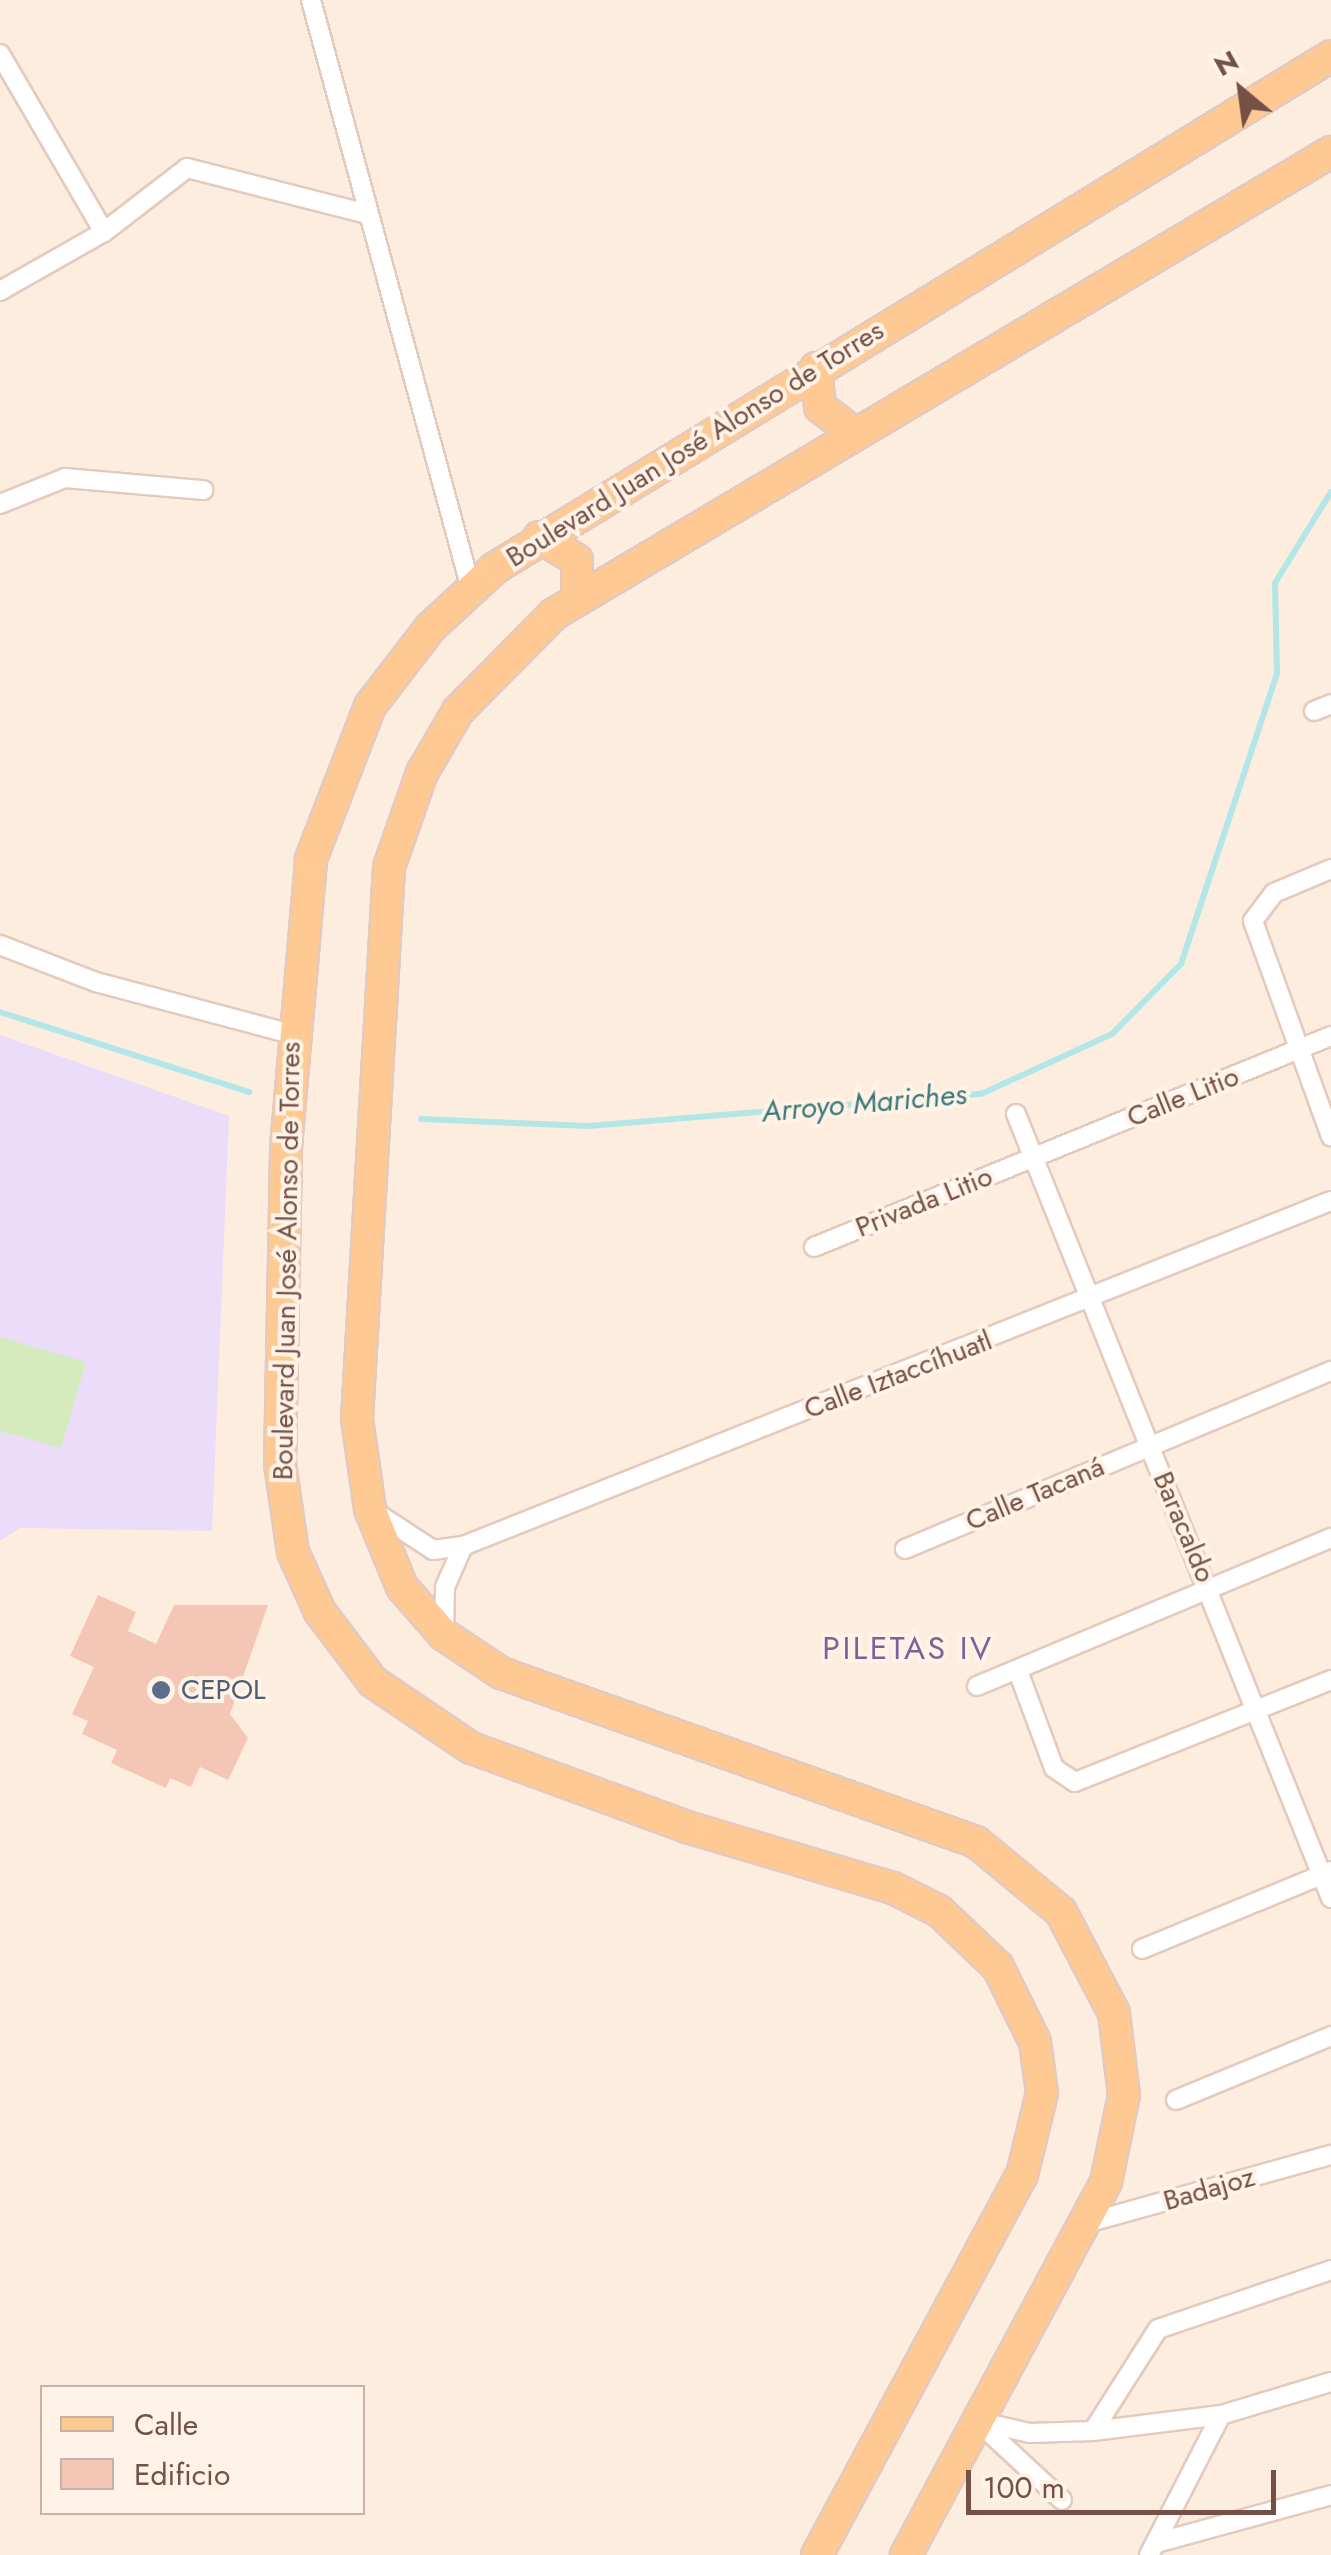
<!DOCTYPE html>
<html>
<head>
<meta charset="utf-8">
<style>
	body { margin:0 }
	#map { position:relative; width:1331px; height:2555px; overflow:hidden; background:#fdeddf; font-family:Jost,sans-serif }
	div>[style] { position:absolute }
	.education>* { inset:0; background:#ebdcf9 }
	.green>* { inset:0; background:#d6ebbd }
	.stream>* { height:6px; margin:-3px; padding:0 3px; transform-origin:3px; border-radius:3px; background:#b3e7e7 }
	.building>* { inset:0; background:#f4c6b5 }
	.roads { filter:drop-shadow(2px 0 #e4cabe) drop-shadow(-2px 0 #e4cabe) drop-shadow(0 2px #e4cabe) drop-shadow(0 -2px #e4cabe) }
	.street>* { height:18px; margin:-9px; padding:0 9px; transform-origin:9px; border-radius:9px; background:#fff }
	.primary>* { height:30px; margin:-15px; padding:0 15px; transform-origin:15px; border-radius:15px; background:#ffc994 }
	.dots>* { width:28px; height:28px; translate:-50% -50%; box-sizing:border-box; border:5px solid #fff2e6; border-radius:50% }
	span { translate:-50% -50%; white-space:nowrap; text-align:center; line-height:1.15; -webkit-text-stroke:8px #fff2e6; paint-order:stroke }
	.street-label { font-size:28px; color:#755046 }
	.service-label { font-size:28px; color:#4e5e75 }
	.left { translate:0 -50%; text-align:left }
	.water-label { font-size:30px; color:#39797c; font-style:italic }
	.quarter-label { font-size:32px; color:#7e6199; letter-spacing:2.5px }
	.legend { position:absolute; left:40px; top:2385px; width:325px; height:130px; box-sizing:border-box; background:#fff2e6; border:2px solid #c8b1a6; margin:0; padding:12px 18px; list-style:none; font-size:30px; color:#755046 }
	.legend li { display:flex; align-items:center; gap:20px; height:50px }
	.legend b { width:50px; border:2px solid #c8b1a6 }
	.north { position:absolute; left:1191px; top:40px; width:100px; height:100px; -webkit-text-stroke:8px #fff2e6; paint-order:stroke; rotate:331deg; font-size:28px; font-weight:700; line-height:40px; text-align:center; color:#755046 }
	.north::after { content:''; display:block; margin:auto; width:35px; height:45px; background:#755046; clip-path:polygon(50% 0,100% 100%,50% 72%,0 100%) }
	.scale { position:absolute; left:966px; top:2470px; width:310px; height:45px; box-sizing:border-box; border:5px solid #755046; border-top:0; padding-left:12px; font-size:30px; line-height:35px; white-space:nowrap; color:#755046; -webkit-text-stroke:8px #fff2e6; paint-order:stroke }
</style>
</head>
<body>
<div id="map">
	<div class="education">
		<div style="clip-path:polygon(0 1035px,229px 1116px,212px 1531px,20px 1528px,0 1541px)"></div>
	</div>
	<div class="green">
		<div style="clip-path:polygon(0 1337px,86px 1362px,61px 1448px,0 1431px)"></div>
	</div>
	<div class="stream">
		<div style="left:0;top:1012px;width:262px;rotate:17.8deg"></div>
		<div style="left:421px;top:1119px;width:168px;rotate:2.4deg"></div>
		<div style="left:589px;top:1126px;width:393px;rotate:-4.7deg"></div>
		<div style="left:981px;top:1094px;width:144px;rotate:-24.6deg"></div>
		<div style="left:1112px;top:1034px;width:98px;rotate:-45.4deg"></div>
		<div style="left:1181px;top:964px;width:306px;rotate:-71.7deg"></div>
		<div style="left:1277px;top:673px;width:90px;rotate:-91.3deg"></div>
		<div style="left:1275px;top:583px;width:107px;rotate:-58.4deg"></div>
	</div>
	<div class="building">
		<div style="clip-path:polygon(98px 1595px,136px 1612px,128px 1631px,156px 1644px,174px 1605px,268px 1605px,230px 1714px,248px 1738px,228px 1780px,200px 1767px,191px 1787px,170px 1778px,166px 1788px,111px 1763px,117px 1750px,82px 1734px,88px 1721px,72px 1714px,94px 1667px,70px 1656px)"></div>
	</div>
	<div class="roads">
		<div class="street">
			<div style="left:311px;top:0;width:610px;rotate:74.8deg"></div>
			<div style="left:0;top:54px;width:206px;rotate:59.7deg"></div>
			<div style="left:0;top:291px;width:120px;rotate:-29.6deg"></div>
			<div style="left:104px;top:232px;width:105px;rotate:-37.6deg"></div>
			<div style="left:187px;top:168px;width:182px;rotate:14.3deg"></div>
			<div style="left:0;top:504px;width:70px;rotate:-21.8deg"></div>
			<div style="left:65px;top:478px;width:139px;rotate:5deg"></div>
			<div style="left:1314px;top:711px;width:18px;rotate:-22deg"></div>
			<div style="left:1331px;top:869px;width:62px;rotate:157.2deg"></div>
			<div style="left:1274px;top:893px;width:35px;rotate:127deg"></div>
			<div style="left:1253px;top:921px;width:229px;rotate:70.1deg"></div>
			<div style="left:0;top:945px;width:103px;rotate:21.1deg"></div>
			<div style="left:96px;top:982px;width:203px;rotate:14.9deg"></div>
			<div style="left:1016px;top:1114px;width:845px;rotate:68.11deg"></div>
			<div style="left:814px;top:1247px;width:558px;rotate:-22.2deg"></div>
			<div style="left:375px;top:1512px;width:69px;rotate:33.2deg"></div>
			<div style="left:433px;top:1550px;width:30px;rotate:-8deg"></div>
			<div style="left:463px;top:1546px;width:934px;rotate:-21.68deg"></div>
			<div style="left:905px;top:1549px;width:462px;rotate:-22.7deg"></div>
			<div style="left:444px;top:1635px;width:48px;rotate:-88.8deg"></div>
			<div style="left:445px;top:1587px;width:45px;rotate:-66.3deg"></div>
			<div style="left:1018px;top:1671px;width:103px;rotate:69.6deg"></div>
			<div style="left:1054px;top:1768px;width:25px;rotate:34deg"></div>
			<div style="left:1075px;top:1782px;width:276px;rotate:-21.7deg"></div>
			<div style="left:977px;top:1686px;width:384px;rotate:-22.7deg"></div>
			<div style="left:1142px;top:1949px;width:204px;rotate:-22.4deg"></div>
			<div style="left:1176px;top:2100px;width:168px;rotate:-22.4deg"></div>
			<div style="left:1087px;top:2223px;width:253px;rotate:-15.6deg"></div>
			<div style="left:977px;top:2421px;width:54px;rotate:12.8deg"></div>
			<div style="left:1030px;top:2433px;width:63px;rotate:-1.8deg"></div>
			<div style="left:1093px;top:2431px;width:129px;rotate:-7.1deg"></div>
			<div style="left:1221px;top:2415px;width:115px;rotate:-16.7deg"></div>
			<div style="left:977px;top:2421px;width:116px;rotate:42.9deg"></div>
			<div style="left:1093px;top:2431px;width:121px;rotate:-57.5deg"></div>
			<div style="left:1158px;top:2329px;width:183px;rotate:-18.8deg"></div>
			<div style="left:1156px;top:2543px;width:181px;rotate:-15.3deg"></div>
			<div style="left:1149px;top:2555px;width:157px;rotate:-62.8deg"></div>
		</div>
		<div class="primary">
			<div style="left:816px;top:368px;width:39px;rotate:84deg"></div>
			<div style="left:820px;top:407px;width:43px;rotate:37.4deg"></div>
			<div style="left:539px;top:537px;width:44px;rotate:31.2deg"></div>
			<div style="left:577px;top:560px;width:39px;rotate:90deg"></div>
			<div style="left:817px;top:2555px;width:432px;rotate:-61.7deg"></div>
			<div style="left:1022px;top:2175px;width:84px;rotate:-76.3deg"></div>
			<div style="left:1042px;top:2093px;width:51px;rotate:-97.8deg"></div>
			<div style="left:1035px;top:2042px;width:84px;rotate:-116.3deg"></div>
			<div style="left:998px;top:1967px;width:81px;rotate:-136.5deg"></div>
			<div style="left:939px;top:1911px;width:51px;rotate:-153.4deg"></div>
			<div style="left:893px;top:1888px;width:212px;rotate:-163.5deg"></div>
			<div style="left:690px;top:1828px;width:233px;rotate:-159.9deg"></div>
			<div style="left:471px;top:1748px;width:118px;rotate:-146deg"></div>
			<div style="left:373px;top:1682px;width:88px;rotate:-127.1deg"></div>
			<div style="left:320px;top:1612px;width:66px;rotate:-114.2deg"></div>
			<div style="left:293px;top:1552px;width:89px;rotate:-98.4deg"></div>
			<div style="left:280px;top:1464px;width:317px;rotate:-88.9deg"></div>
			<div style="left:286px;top:1147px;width:289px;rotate:-85deg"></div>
			<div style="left:311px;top:859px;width:164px;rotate:-68.9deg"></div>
			<div style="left:370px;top:706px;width:98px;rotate:-52.4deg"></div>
			<div style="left:430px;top:628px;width:88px;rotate:-42.7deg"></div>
			<div style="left:495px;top:568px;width:980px;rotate:-31.48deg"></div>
			<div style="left:906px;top:2555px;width:423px;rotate:-61.8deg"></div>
			<div style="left:1106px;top:2182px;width:89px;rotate:-78.3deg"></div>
			<div style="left:1124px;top:2095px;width:83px;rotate:-97deg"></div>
			<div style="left:1114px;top:2013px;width:114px;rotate:-117.7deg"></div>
			<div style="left:1061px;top:1912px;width:110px;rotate:-140.5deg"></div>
			<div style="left:976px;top:1842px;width:504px;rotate:-160.41deg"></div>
			<div style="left:501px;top:1673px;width:69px;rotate:-146.3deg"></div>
			<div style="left:444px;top:1635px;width:64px;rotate:-131.2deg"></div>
			<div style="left:402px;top:1587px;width:84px;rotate:-112.3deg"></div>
			<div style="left:370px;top:1509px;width:91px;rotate:-98.2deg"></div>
			<div style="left:357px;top:1419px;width:553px;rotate:-86.68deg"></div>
			<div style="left:389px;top:867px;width:100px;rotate:-70.7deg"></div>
			<div style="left:422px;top:773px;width:72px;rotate:-59.9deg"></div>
			<div style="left:458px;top:711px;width:136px;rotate:-45.3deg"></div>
			<div style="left:554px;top:614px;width:904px;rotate:-30.74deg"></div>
		</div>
	</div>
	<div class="dots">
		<div style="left:161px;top:1690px;background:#5c6f8a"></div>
	</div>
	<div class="street-label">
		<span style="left:695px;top:444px;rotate:-32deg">Boulevard Juan José Alonso de Torres</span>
		<span style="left:1183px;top:1097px;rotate:-22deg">Calle Litio</span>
		<span style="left:924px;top:1202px;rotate:-22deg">Privada Litio</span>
		<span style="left:287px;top:1261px;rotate:-89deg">Boulevard Juan José Alonso de Torres</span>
		<span style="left:898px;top:1375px;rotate:-21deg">Calle Iztaccíhuatl</span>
		<span style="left:1035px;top:1494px;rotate:-23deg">Calle Tacaná</span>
		<span style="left:1184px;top:1527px;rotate:67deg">Baracaldo</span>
		<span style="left:1209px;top:2189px;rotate:-16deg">Badajoz</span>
	</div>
	<div class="service-label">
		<span class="left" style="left:181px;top:1690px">CEPOL</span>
	</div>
	<div class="water-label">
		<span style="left:864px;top:1103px;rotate:-5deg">Arroyo Mariches</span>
	</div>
	<div class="quarter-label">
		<span style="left:908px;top:1648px">PILETAS IV</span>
	</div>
	<ul class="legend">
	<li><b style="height:12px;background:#ffc994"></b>Calle</li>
	<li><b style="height:28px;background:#f4c6b5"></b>Edificio</li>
	</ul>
	<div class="north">N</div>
	<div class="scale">100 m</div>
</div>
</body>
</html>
